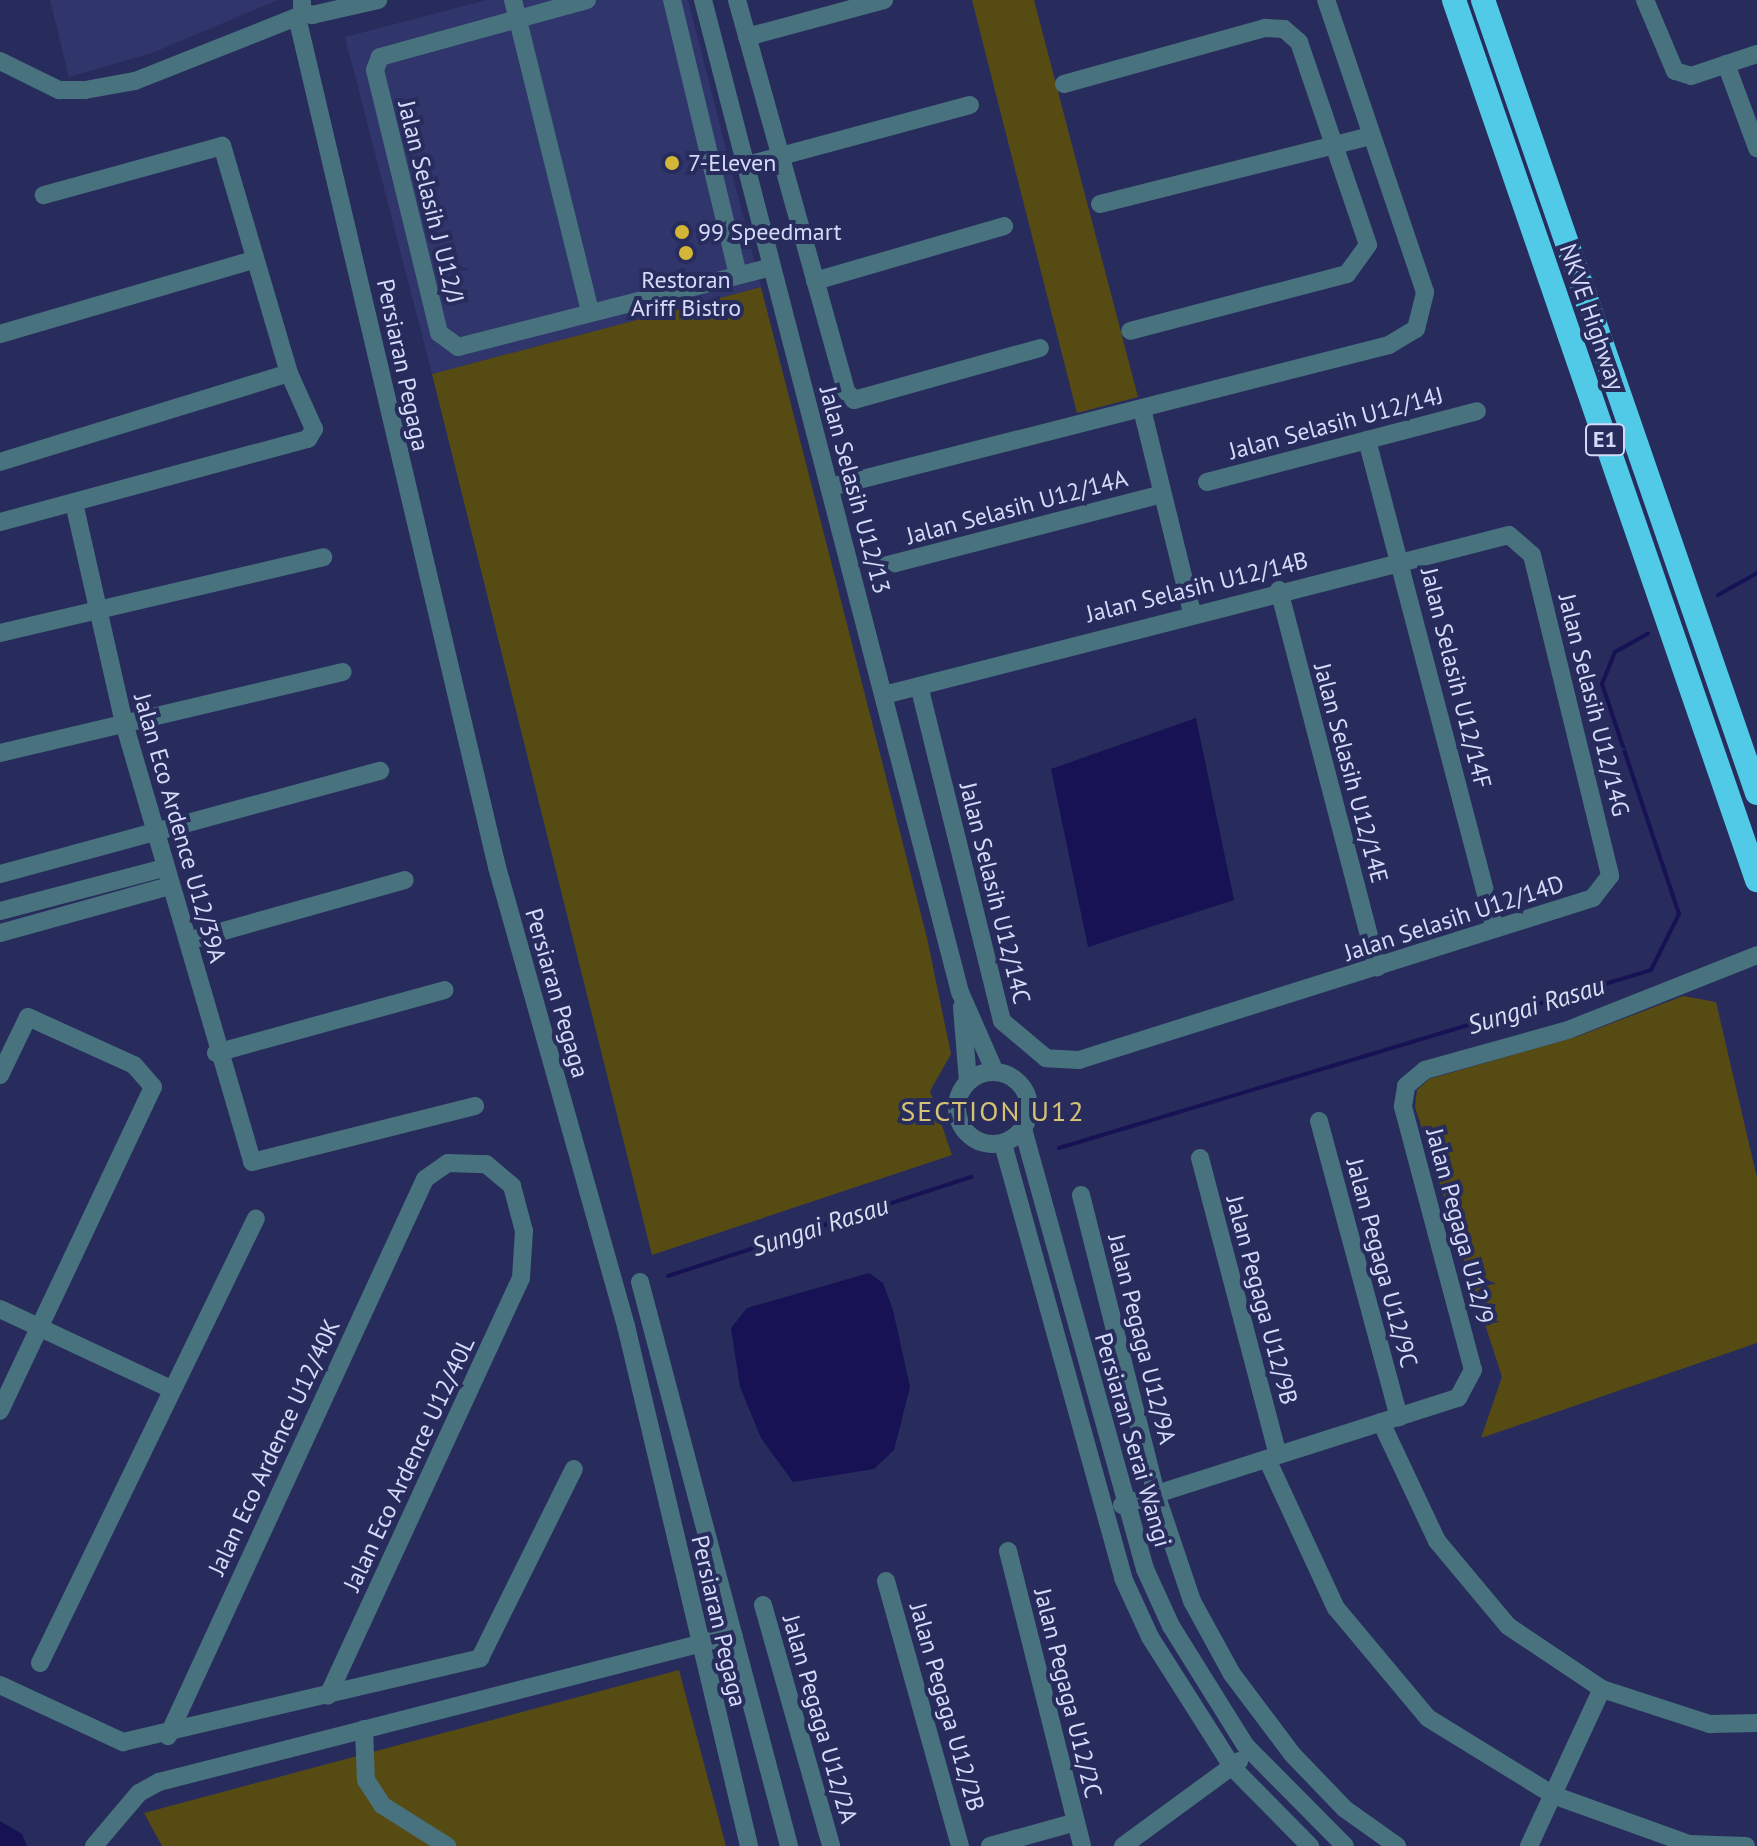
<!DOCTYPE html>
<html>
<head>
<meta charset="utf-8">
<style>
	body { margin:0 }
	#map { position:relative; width:1757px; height:1846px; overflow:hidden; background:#282c5c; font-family:"PT Sans",sans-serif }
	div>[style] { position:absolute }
	.built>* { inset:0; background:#30356b }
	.green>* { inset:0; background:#574b14 }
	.water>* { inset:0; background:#161254 }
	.stream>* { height:4px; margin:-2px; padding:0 2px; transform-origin:2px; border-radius:2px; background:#161254 }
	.minor>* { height:18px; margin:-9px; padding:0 9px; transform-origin:9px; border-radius:9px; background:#47727e }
	.minor>.ring { margin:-9px; padding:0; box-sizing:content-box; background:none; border:18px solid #47727e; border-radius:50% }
	.highway>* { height:24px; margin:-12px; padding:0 12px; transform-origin:12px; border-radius:12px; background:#50cae6 }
	.dots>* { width:22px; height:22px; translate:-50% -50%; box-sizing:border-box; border:4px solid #282c5c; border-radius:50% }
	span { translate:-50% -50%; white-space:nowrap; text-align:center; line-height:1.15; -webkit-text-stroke:8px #282c5c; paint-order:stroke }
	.shield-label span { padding:2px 6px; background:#282c5c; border:2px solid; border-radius:6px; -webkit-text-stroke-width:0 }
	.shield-label { font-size:22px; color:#d4daf9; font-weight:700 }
	.poi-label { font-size:24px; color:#d4daf9 }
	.left { translate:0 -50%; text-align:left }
	.street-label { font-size:24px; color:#d4daf9 }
	.water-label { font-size:26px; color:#d8ddf2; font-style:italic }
	.quarter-label { font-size:28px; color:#d5c375; letter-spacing:2px }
</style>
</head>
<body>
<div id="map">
	<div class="built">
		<div style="clip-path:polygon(50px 0,278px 0,152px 53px,69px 77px)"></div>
		<div style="clip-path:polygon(487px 0,688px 0,761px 287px,432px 374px,345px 37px)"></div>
	</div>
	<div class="green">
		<div style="clip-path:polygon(972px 0,1034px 0,1138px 397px,1077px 413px)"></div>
		<div style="clip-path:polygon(761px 287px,927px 938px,951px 1054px,930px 1091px,952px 1155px,652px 1255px,432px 374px)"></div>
		<div style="clip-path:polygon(1683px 996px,1716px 1002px,1757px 1178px,1757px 1343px,1481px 1438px,1502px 1377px,1415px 1107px,1417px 1090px,1429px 1079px,1576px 1037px)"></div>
		<div style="clip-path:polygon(679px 1670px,726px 1846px,162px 1846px,144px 1813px)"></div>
	</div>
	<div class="water">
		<div style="clip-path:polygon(1196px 718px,1234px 900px,1088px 947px,1051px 769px)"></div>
		<div style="clip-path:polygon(869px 1273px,883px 1283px,893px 1310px,910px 1387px,894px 1450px,874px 1469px,793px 1482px,761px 1438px,740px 1387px,731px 1328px,747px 1308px)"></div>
		<div style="clip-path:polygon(0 1821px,22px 1834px,27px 1846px,0 1846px)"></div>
	</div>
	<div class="stream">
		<div style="left:1718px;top:595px;width:45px;rotate:-29.4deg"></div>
		<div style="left:1059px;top:1148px;width:618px;rotate:-16.73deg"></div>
		<div style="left:1651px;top:970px;width:63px;rotate:-63.4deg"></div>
		<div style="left:1679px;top:914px;width:243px;rotate:-108.5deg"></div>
		<div style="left:1602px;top:684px;width:35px;rotate:-68deg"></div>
		<div style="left:1615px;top:652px;width:38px;rotate:-29deg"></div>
		<div style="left:668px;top:1276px;width:319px;rotate:-18.1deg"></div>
	</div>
	<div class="minor">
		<div style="left:302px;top:0;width:11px;rotate:90deg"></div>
		<div style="left:302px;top:11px;width:11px;rotate:22deg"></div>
		<div style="left:312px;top:15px;width:68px;rotate:-12.8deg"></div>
		<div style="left:513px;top:0;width:321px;rotate:76.1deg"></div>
		<div style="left:587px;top:0;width:215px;rotate:164.6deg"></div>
		<div style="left:380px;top:57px;width:14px;rotate:111deg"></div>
		<div style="left:375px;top:70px;width:271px;rotate:76.3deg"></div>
		<div style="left:439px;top:333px;width:24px;rotate:36deg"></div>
		<div style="left:458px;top:347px;width:324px;rotate:-14.3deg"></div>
		<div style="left:672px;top:0;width:282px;rotate:76.5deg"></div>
		<div style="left:703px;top:0;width:1025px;rotate:75.48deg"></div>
		<div style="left:960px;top:992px;width:87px;rotate:66.4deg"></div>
		<div style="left:737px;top:0;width:406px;rotate:74.4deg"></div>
		<div style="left:846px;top:391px;width:12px;rotate:48deg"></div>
		<div style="left:854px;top:400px;width:193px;rotate:-15.6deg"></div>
		<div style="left:1645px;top:0;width:77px;rotate:67.1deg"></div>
		<div style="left:1675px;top:71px;width:17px;rotate:17deg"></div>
		<div style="left:1691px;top:76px;width:70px;rotate:-18.4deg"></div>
		<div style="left:747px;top:37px;width:142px;rotate:-15.1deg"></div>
		<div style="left:0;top:61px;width:66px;rotate:26.2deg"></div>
		<div style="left:59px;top:90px;width:26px"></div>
		<div style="left:85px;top:90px;width:51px;rotate:-10.2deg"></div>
		<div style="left:135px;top:81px;width:174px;rotate:-21.6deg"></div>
		<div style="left:297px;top:17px;width:873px;rotate:76.76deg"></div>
		<div style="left:497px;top:867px;width:477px;rotate:74.3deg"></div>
		<div style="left:626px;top:1326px;width:534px;rotate:76.69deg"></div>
		<div style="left:1726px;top:64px;width:90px;rotate:69.7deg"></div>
		<div style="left:1064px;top:84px;width:209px;rotate:-15.6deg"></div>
		<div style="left:1265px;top:28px;width:19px;rotate:3deg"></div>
		<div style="left:1284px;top:29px;width:20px;rotate:41deg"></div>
		<div style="left:1299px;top:42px;width:214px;rotate:71.2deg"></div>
		<div style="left:1368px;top:245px;width:36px;rotate:126deg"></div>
		<div style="left:1347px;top:274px;width:224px;rotate:165.3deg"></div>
		<div style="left:744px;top:166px;width:234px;rotate:-15.1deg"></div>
		<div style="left:1100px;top:204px;width:278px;rotate:-14.1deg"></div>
		<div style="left:815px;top:281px;width:197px;rotate:-16.2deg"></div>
		<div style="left:0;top:334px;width:264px;rotate:-16.3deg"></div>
		<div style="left:1142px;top:409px;width:209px;rotate:76.2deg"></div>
		<div style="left:1367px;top:440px;width:505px;rotate:75.33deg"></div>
		<div style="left:0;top:462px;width:302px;rotate:-17.1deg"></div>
		<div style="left:1207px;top:482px;width:279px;rotate:-14.7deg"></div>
		<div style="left:831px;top:487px;width:576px;rotate:-14.28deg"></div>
		<div style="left:1389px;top:345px;width:31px;rotate:-31deg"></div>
		<div style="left:1416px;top:329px;width:38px;rotate:-76deg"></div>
		<div style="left:1425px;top:292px;width:308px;rotate:-108.7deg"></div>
		<div style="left:74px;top:503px;width:226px;rotate:77.2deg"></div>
		<div style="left:124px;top:723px;width:457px;rotate:73.7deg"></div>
		<div style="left:252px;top:1162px;width:230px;rotate:-14.1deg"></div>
		<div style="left:0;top:522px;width:319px;rotate:-15.1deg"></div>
		<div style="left:308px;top:439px;width:12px;rotate:-59deg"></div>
		<div style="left:314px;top:429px;width:61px;rotate:-114.1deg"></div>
		<div style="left:289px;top:373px;width:237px;rotate:-106.4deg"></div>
		<div style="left:222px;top:146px;width:185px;rotate:164.6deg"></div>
		<div style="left:884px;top:566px;width:287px;rotate:-14.5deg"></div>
		<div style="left:1279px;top:590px;width:390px;rotate:75.4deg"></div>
		<div style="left:0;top:633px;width:332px;rotate:-13.2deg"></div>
		<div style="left:884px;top:695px;width:645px;rotate:-14.36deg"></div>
		<div style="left:1509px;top:535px;width:30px;rotate:41deg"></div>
		<div style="left:1532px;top:555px;width:330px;rotate:76.3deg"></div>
		<div style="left:1610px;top:876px;width:28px;rotate:128deg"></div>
		<div style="left:1593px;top:898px;width:539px;rotate:162.51deg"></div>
		<div style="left:1079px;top:1060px;width:33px;rotate:-177deg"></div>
		<div style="left:1046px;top:1058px;width:57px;rotate:-139.9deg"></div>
		<div style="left:1002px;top:1021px;width:345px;rotate:-103.9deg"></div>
		<div style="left:0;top:753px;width:352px;rotate:-13.3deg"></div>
		<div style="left:0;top:874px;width:394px;rotate:-15.2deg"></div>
		<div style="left:0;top:911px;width:170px;rotate:-14.7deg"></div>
		<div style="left:0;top:933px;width:175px;rotate:-15.5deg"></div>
		<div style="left:188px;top:941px;width:225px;rotate:-15.7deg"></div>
		<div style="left:962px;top:1007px;width:75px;rotate:85.4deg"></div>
		<div style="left:216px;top:1053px;width:237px;rotate:-15.4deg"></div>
		<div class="ring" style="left:957px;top:1072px;width:54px;height:54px"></div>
		<div style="left:0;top:1075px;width:64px;rotate:-64.2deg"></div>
		<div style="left:28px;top:1017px;width:116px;rotate:24.4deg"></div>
		<div style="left:134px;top:1065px;width:29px;rotate:49deg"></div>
		<div style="left:153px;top:1087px;width:358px;rotate:115.3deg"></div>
		<div style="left:1319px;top:1121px;width:307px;rotate:74.9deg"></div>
		<div style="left:1023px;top:1129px;width:457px;rotate:74.5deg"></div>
		<div style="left:1145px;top:1569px;width:63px;rotate:65.5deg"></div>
		<div style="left:1171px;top:1626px;width:140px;rotate:58.1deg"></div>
		<div style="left:1245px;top:1745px;width:142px;rotate:45.3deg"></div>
		<div style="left:1003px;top:1144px;width:450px;rotate:74.5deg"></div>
		<div style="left:1123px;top:1578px;width:65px;rotate:65.4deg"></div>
		<div style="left:1150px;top:1637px;width:155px;rotate:57.6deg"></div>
		<div style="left:1233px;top:1768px;width:110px;rotate:45.4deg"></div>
		<div style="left:1200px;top:1158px;width:307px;rotate:75.3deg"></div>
		<div style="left:1081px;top:1195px;width:308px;rotate:75.9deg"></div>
		<div style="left:1156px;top:1494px;width:113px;rotate:71.4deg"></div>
		<div style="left:1192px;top:1601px;width:83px;rotate:61.3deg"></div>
		<div style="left:1232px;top:1674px;width:100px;rotate:53.1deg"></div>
		<div style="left:1292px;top:1754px;width:76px;rotate:46.1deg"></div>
		<div style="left:1345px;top:1809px;width:64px;rotate:35.4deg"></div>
		<div style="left:640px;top:1282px;width:583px;rotate:75.2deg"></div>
		<div style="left:0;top:1309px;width:189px;rotate:25.1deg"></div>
		<div style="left:1381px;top:1422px;width:132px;rotate:64.8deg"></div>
		<div style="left:1437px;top:1541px;width:111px;rotate:50.1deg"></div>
		<div style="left:1508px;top:1626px;width:113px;rotate:33.8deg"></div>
		<div style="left:1602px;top:1689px;width:114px;rotate:18deg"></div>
		<div style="left:1710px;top:1724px;width:47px;rotate:-1.2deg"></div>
		<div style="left:1267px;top:1459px;width:164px;rotate:65.2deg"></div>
		<div style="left:1336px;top:1608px;width:143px;rotate:50.1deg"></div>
		<div style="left:1428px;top:1718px;width:147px;rotate:31.6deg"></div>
		<div style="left:1553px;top:1795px;width:145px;rotate:19.8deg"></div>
		<div style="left:1689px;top:1844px;width:57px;rotate:2deg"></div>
		<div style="left:1122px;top:1505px;width:353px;rotate:-17.7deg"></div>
		<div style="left:1458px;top:1398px;width:32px;rotate:-62deg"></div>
		<div style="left:1473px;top:1370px;width:273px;rotate:-104.9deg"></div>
		<div style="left:1403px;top:1106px;width:20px;rotate:-81deg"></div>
		<div style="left:1406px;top:1086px;width:25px;rotate:-40deg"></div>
		<div style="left:1425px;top:1070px;width:148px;rotate:-15.6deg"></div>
		<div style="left:1568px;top:1030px;width:203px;rotate:-21.6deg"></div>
		<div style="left:1008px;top:1551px;width:304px;rotate:75.9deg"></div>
		<div style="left:886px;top:1581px;width:275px;rotate:74.4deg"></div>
		<div style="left:763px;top:1605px;width:250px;rotate:74.2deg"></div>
		<div style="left:40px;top:1663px;width:494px;rotate:-64.1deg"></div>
		<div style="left:0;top:1685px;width:136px;rotate:24.9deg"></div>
		<div style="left:123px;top:1742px;width:367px;rotate:-13.2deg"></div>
		<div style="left:480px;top:1658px;width:211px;rotate:-63.6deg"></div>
		<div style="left:364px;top:1729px;width:51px;rotate:87.8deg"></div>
		<div style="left:366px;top:1780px;width:30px;rotate:57deg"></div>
		<div style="left:382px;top:1805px;width:77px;rotate:32.2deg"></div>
		<div style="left:168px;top:1736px;width:613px;rotate:-65.23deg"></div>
		<div style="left:425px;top:1179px;width:28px;rotate:-35deg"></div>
		<div style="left:448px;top:1163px;width:38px;rotate:2deg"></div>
		<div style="left:486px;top:1164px;width:34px;rotate:40deg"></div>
		<div style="left:512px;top:1186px;width:47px;rotate:75.1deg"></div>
		<div style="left:524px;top:1231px;width:47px;rotate:93.7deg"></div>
		<div style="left:521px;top:1278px;width:460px;rotate:114.8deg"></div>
		<div style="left:94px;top:1846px;width:70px;rotate:-49.7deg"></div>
		<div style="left:139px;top:1793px;width:23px;rotate:-29deg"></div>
		<div style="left:159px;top:1782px;width:593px;rotate:-14.34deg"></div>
		<div style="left:990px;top:1846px;width:89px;rotate:-15.6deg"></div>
		<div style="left:1123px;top:1846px;width:144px;rotate:-36.2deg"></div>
		<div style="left:1529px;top:1846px;width:173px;rotate:-65.1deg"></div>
	</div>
	<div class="highway">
		<div style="left:1454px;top:0;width:931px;rotate:71deg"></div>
		<div style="left:1483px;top:0;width:839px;rotate:70.94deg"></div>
	</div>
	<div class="dots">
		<div style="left:672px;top:163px;background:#d3b635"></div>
		<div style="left:682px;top:232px;background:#d3b635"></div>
		<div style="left:686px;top:253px;background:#d3b635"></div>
	</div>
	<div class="shield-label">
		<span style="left:1605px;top:440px">E1</span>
	</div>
	<div class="poi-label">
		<span class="left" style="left:688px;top:163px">7-Eleven</span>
		<span class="left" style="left:698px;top:232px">99 Speedmart</span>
		<span style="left:686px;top:294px">Restoran<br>Ariff Bistro</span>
	</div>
	<div class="street-label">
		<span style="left:431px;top:202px;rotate:76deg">Jalan Selasih J U12/J</span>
		<span style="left:1592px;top:317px;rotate:71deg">NKVE Highway</span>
		<span style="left:403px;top:365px;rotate:78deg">Persiaran Pegaga</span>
		<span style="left:1336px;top:423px;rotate:-15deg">Jalan Selasih U12/14J</span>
		<span style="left:855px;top:490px;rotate:75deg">Jalan Selasih U12/13</span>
		<span style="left:1017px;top:507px;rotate:-15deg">Jalan Selasih U12/14A</span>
		<span style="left:1197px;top:587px;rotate:-14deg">Jalan Selasih U12/14B</span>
		<span style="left:1456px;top:678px;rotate:76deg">Jalan Selasih U12/14F</span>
		<span style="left:1594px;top:705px;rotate:76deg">Jalan Selasih U12/14G</span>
		<span style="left:1351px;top:773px;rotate:75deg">Jalan Selasih U12/14E</span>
		<span style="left:180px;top:828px;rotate:74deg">Jalan Eco Ardence U12/39A</span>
		<span style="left:995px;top:893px;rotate:76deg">Jalan Selasih U12/14C</span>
		<span style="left:1454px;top:918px;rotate:-18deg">Jalan Selasih U12/14D</span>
		<span style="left:557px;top:993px;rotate:74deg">Persiaran Pegaga</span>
		<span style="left:1460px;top:1226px;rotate:75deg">Jalan Pegaga U12/9</span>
		<span style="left:1382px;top:1263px;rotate:75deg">Jalan Pegaga U12/9C</span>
		<span style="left:1262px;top:1300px;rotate:75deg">Jalan Pegaga U12/9B</span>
		<span style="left:1142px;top:1339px;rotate:76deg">Jalan Pegaga U12/9A</span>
		<span style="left:1133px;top:1440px;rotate:74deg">Persiaran Serai Wangi</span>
		<span style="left:274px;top:1447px;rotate:-65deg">Jalan Eco Ardence U12/40K</span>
		<span style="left:409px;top:1464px;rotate:-65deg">Jalan Eco Ardence U12/40L</span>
		<span style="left:719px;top:1621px;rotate:77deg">Persiaran Pegaga</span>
		<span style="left:1068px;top:1693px;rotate:76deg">Jalan Pegaga U12/2C</span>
		<span style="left:947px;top:1707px;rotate:74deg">Jalan Pegaga U12/2B</span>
		<span style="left:820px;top:1719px;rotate:74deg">Jalan Pegaga U12/2A</span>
	</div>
	<div class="water-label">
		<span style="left:1536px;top:1005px;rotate:-17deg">Sungai Rasau</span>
		<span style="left:820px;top:1226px;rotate:-18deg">Sungai Rasau</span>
	</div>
	<div class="quarter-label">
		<span style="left:993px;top:1111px">SECTION U12</span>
	</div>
</div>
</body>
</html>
